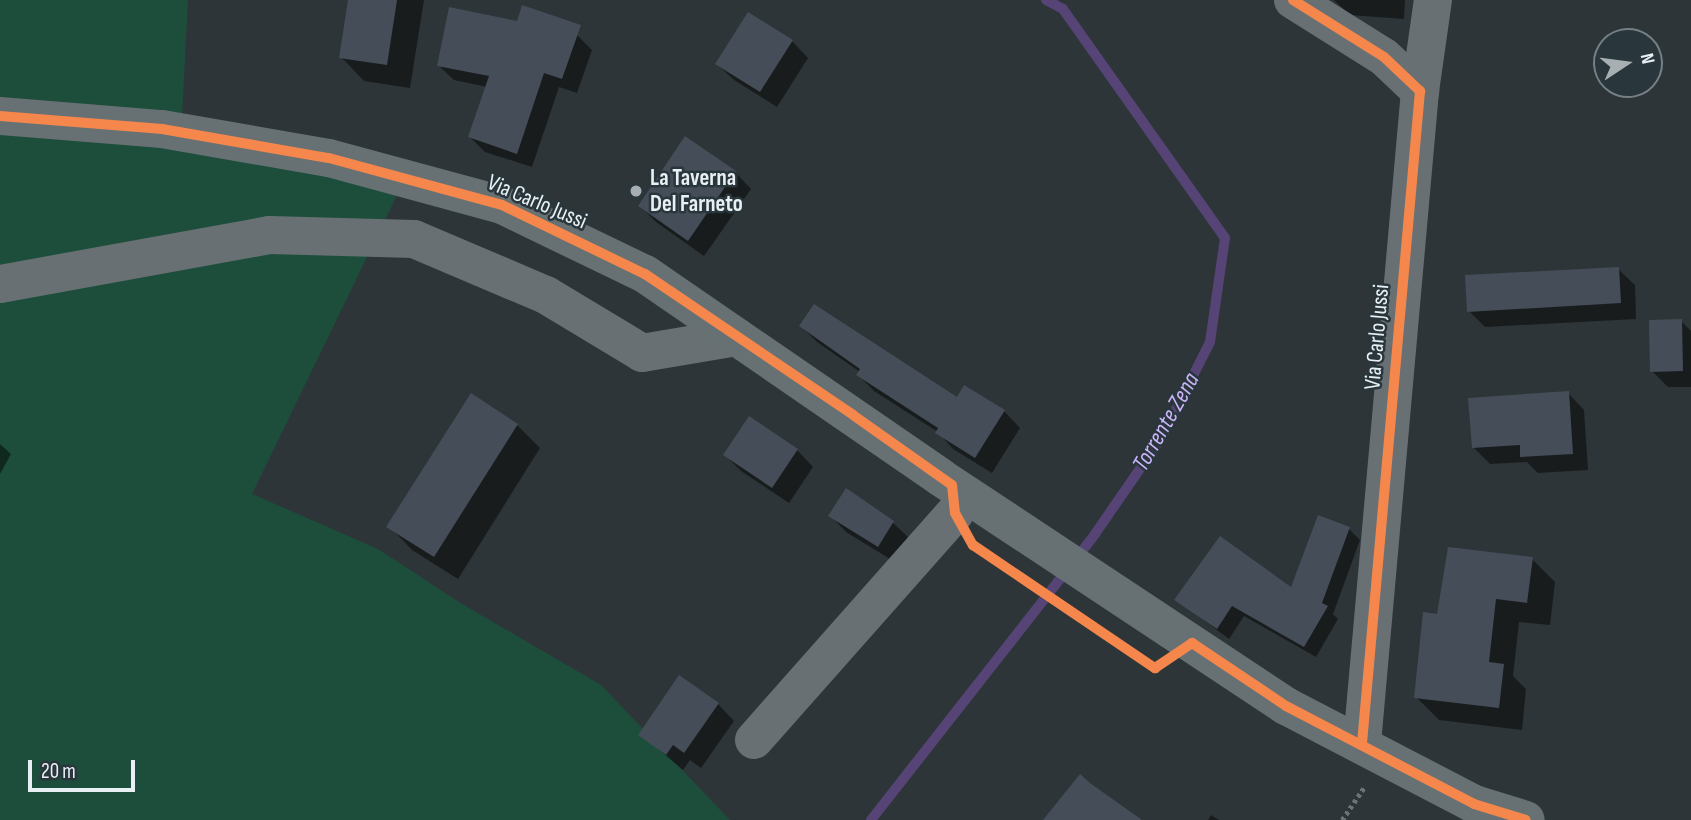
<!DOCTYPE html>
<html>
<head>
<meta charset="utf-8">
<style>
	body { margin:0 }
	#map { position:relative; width:1691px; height:820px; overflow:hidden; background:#2d3538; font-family:"Sofia Sans Condensed",sans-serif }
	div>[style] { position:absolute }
	.green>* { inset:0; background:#1d4e3b }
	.shadow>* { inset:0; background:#0007 }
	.stream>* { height:10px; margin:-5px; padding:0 5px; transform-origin:5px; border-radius:5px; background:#554475 }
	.building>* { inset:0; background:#454d58 }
	.path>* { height:4.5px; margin-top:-2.25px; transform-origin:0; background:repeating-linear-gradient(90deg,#6d7275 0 3.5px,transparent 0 7px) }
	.street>* { height:38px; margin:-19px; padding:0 19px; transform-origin:19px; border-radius:19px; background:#697073 }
	.secondary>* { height:38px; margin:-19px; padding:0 19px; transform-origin:19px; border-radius:19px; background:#677073 }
	.cycleway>* { height:10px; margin:-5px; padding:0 5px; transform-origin:5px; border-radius:5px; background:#f5874c }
	.dots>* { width:19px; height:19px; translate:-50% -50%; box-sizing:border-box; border:4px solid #29363c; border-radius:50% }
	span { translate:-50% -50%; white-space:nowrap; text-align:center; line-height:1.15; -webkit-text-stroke:5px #29363c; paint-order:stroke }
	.poi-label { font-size:23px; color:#e8f0f4; font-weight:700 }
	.left { translate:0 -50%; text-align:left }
	.street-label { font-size:23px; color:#e8f0f4 }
	.water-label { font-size:24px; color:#cbb4f7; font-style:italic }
	.north { position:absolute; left:1593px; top:28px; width:70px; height:70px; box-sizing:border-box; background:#29363c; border:2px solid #758086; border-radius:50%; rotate:77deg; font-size:19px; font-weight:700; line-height:28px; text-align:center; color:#e8f0f4 }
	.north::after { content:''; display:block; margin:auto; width:24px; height:32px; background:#a7afb2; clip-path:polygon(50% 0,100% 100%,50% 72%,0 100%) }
	.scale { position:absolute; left:28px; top:760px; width:107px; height:32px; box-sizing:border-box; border:4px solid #e8f0f4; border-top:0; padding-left:9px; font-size:21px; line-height:24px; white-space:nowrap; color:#e8f0f4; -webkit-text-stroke:5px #29363c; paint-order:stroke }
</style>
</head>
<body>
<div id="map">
	<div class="green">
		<div style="clip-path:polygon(0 0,188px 0,181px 139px,400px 189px,252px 494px,378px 549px,462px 604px,601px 685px,730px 820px,0 820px)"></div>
	</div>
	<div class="shadow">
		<div style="clip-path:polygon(350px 0,424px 0,410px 88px,364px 81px,341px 57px)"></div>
		<div style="clip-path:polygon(1334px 0,1405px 0,1404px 19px,1350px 15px)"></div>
		<div style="clip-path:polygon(577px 35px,592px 50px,577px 93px,559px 87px,532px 167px,485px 152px,470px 137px,487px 87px,454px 80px,439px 66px)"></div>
		<div style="clip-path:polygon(792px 41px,808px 58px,777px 107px,734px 80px,717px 64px)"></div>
		<div style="clip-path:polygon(735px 172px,751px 189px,704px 256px,656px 222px,640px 206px)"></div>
		<div style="clip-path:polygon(1618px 269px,1635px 285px,1636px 319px,1485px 327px,1469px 311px)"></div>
		<div style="clip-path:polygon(1681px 321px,1691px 331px,1691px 387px,1668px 387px,1652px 371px)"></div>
		<div style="clip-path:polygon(801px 326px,957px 400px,1004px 411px,1020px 428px,992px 473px,953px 449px,938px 432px,874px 391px,858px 375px,860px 372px,817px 342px)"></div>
		<div style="clip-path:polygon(1568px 393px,1584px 410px,1588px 470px,1538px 473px,1527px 462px,1490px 464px,1474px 448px)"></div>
		<div style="clip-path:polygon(517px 425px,540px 448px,458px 579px,412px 550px,389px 526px)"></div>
		<div style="clip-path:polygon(0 444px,11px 454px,0 474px)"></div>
		<div style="clip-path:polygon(797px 450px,813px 467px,789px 503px,741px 471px,725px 455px)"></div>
		<div style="clip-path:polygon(846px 490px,893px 523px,910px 539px,895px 562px,846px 532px,830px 515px)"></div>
		<div style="clip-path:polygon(1349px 529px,1360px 540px,1333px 614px,1338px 619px,1316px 657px,1244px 616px,1229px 639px,1177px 600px,1292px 589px)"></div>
		<div style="clip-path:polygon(1532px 559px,1555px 582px,1550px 625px,1519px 622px,1513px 676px,1526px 689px,1522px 730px,1439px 720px,1416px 697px,1439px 616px)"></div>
		<div style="clip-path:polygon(680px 678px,718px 704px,734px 721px,701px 768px,690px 760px,683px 770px,640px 734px)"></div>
		<div style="clip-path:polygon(1211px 815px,1219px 820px,1208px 820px)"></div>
	</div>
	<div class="stream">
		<div style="left:871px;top:820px;width:363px;rotate:-51.9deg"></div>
		<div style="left:1095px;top:534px;width:118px;rotate:-55.4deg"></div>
		<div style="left:1162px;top:437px;width:106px;rotate:-63.2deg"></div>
		<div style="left:1210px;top:342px;width:105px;rotate:-81.8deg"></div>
		<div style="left:1225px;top:238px;width:281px;rotate:-125.3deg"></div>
		<div style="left:1063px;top:9px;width:19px;rotate:-152deg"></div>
	</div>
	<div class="building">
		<div style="clip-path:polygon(348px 0,397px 0,387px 65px,339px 58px)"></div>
		<div style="clip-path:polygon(522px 5px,581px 25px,562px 79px,544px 73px,517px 154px,468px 137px,489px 76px,437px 66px,449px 7px,517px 21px)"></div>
		<div style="clip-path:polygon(748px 12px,793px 40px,760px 92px,715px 64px)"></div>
		<div style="clip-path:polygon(685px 136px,736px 171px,688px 241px,638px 206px)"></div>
		<div style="clip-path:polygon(1619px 267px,1621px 303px,1467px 312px,1465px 275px)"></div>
		<div style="clip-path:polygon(814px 304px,957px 397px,964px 385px,1005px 410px,975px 458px,935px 433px,938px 428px,856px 375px,860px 369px,799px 326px)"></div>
		<div style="clip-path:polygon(1682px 319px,1683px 371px,1650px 372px,1649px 320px)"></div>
		<div style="clip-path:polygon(1569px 391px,1573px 454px,1520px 457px,1520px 445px,1472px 448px,1468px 398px)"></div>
		<div style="clip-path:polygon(471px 393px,518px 424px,434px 557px,386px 527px)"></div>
		<div style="clip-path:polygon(749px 416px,798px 449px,772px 488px,723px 455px)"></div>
		<div style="clip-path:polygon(846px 488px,894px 521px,878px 547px,828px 516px)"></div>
		<div style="clip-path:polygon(1318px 515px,1350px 527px,1322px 603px,1328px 606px,1304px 647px,1232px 606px,1217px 629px,1174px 600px,1220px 536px,1291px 587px)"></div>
		<div style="clip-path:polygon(1448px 547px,1533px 557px,1527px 603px,1496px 599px,1489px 662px,1504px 664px,1499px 708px,1414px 698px,1423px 612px,1437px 614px)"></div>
		<div style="clip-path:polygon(679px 675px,719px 703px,684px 753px,673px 745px,666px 755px,638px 735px)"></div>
		<div style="clip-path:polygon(1080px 774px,1090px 783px,1142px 820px,1043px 820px)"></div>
	</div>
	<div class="path">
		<div style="left:1342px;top:820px;width:41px;rotate:-55.9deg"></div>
	</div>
	<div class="street">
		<div style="left:1293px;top:0;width:107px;rotate:32.1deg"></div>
		<div style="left:1384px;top:57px;width:50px;rotate:43.4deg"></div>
		<div style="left:1420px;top:91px;width:655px;rotate:95.08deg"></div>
		<div style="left:1420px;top:91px;width:92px;rotate:-81.9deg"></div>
		<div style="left:0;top:284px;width:274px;rotate:-10.3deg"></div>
		<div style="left:270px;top:235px;width:144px;rotate:1.6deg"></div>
		<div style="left:414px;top:239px;width:143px;rotate:23deg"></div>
		<div style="left:546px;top:295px;width:112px;rotate:31.1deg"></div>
		<div style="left:642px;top:353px;width:96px;rotate:-9.6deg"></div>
		<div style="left:754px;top:740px;width:303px;rotate:-48.5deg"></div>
	</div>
	<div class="secondary">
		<div style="left:0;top:116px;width:163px;rotate:4.6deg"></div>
		<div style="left:162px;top:129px;width:169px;rotate:9.9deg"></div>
		<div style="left:329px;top:158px;width:179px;rotate:15.2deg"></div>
		<div style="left:502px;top:205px;width:159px;rotate:25.8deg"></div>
		<div style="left:645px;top:274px;width:358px;rotate:34.5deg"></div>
		<div style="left:940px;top:477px;width:415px;rotate:33.5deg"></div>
		<div style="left:1286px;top:706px;width:212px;rotate:27.5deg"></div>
		<div style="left:1474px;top:804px;width:54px;rotate:17.1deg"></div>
	</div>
	<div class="cycleway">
		<div style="left:1293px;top:0;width:107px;rotate:32.1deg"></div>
		<div style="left:1384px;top:57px;width:50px;rotate:43.4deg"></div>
		<div style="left:1420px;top:91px;width:655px;rotate:95.08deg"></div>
		<div style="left:0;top:116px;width:163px;rotate:4.6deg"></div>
		<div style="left:162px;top:129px;width:169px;rotate:9.9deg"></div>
		<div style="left:329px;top:158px;width:179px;rotate:15.2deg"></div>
		<div style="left:502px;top:205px;width:159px;rotate:25.8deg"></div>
		<div style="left:645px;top:274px;width:251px;rotate:34.1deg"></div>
		<div style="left:853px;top:415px;width:121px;rotate:35.3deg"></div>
		<div style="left:952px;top:485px;width:28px;rotate:84deg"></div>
		<div style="left:955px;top:513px;width:37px;rotate:61deg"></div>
		<div style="left:973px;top:545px;width:220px;rotate:34.1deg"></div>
		<div style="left:1155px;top:668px;width:45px;rotate:-34deg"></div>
		<div style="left:1192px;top:643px;width:113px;rotate:33.8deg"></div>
		<div style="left:1286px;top:706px;width:212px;rotate:27.5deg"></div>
		<div style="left:1474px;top:804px;width:54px;rotate:17.1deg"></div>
	</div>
	<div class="dots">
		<div style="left:636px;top:191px;background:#a7afb2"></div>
	</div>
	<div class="poi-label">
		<span class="left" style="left:650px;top:191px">La Taverna<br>Del Farneto</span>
	</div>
	<div class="street-label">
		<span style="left:537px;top:202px;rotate:23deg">Via Carlo Jussi</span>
		<span style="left:1377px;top:337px;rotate:-85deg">Via Carlo Jussi</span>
	</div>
	<div class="water-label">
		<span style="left:1166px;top:422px;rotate:-60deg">Torrente Zena</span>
	</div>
	<div class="north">N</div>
	<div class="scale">20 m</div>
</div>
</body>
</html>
